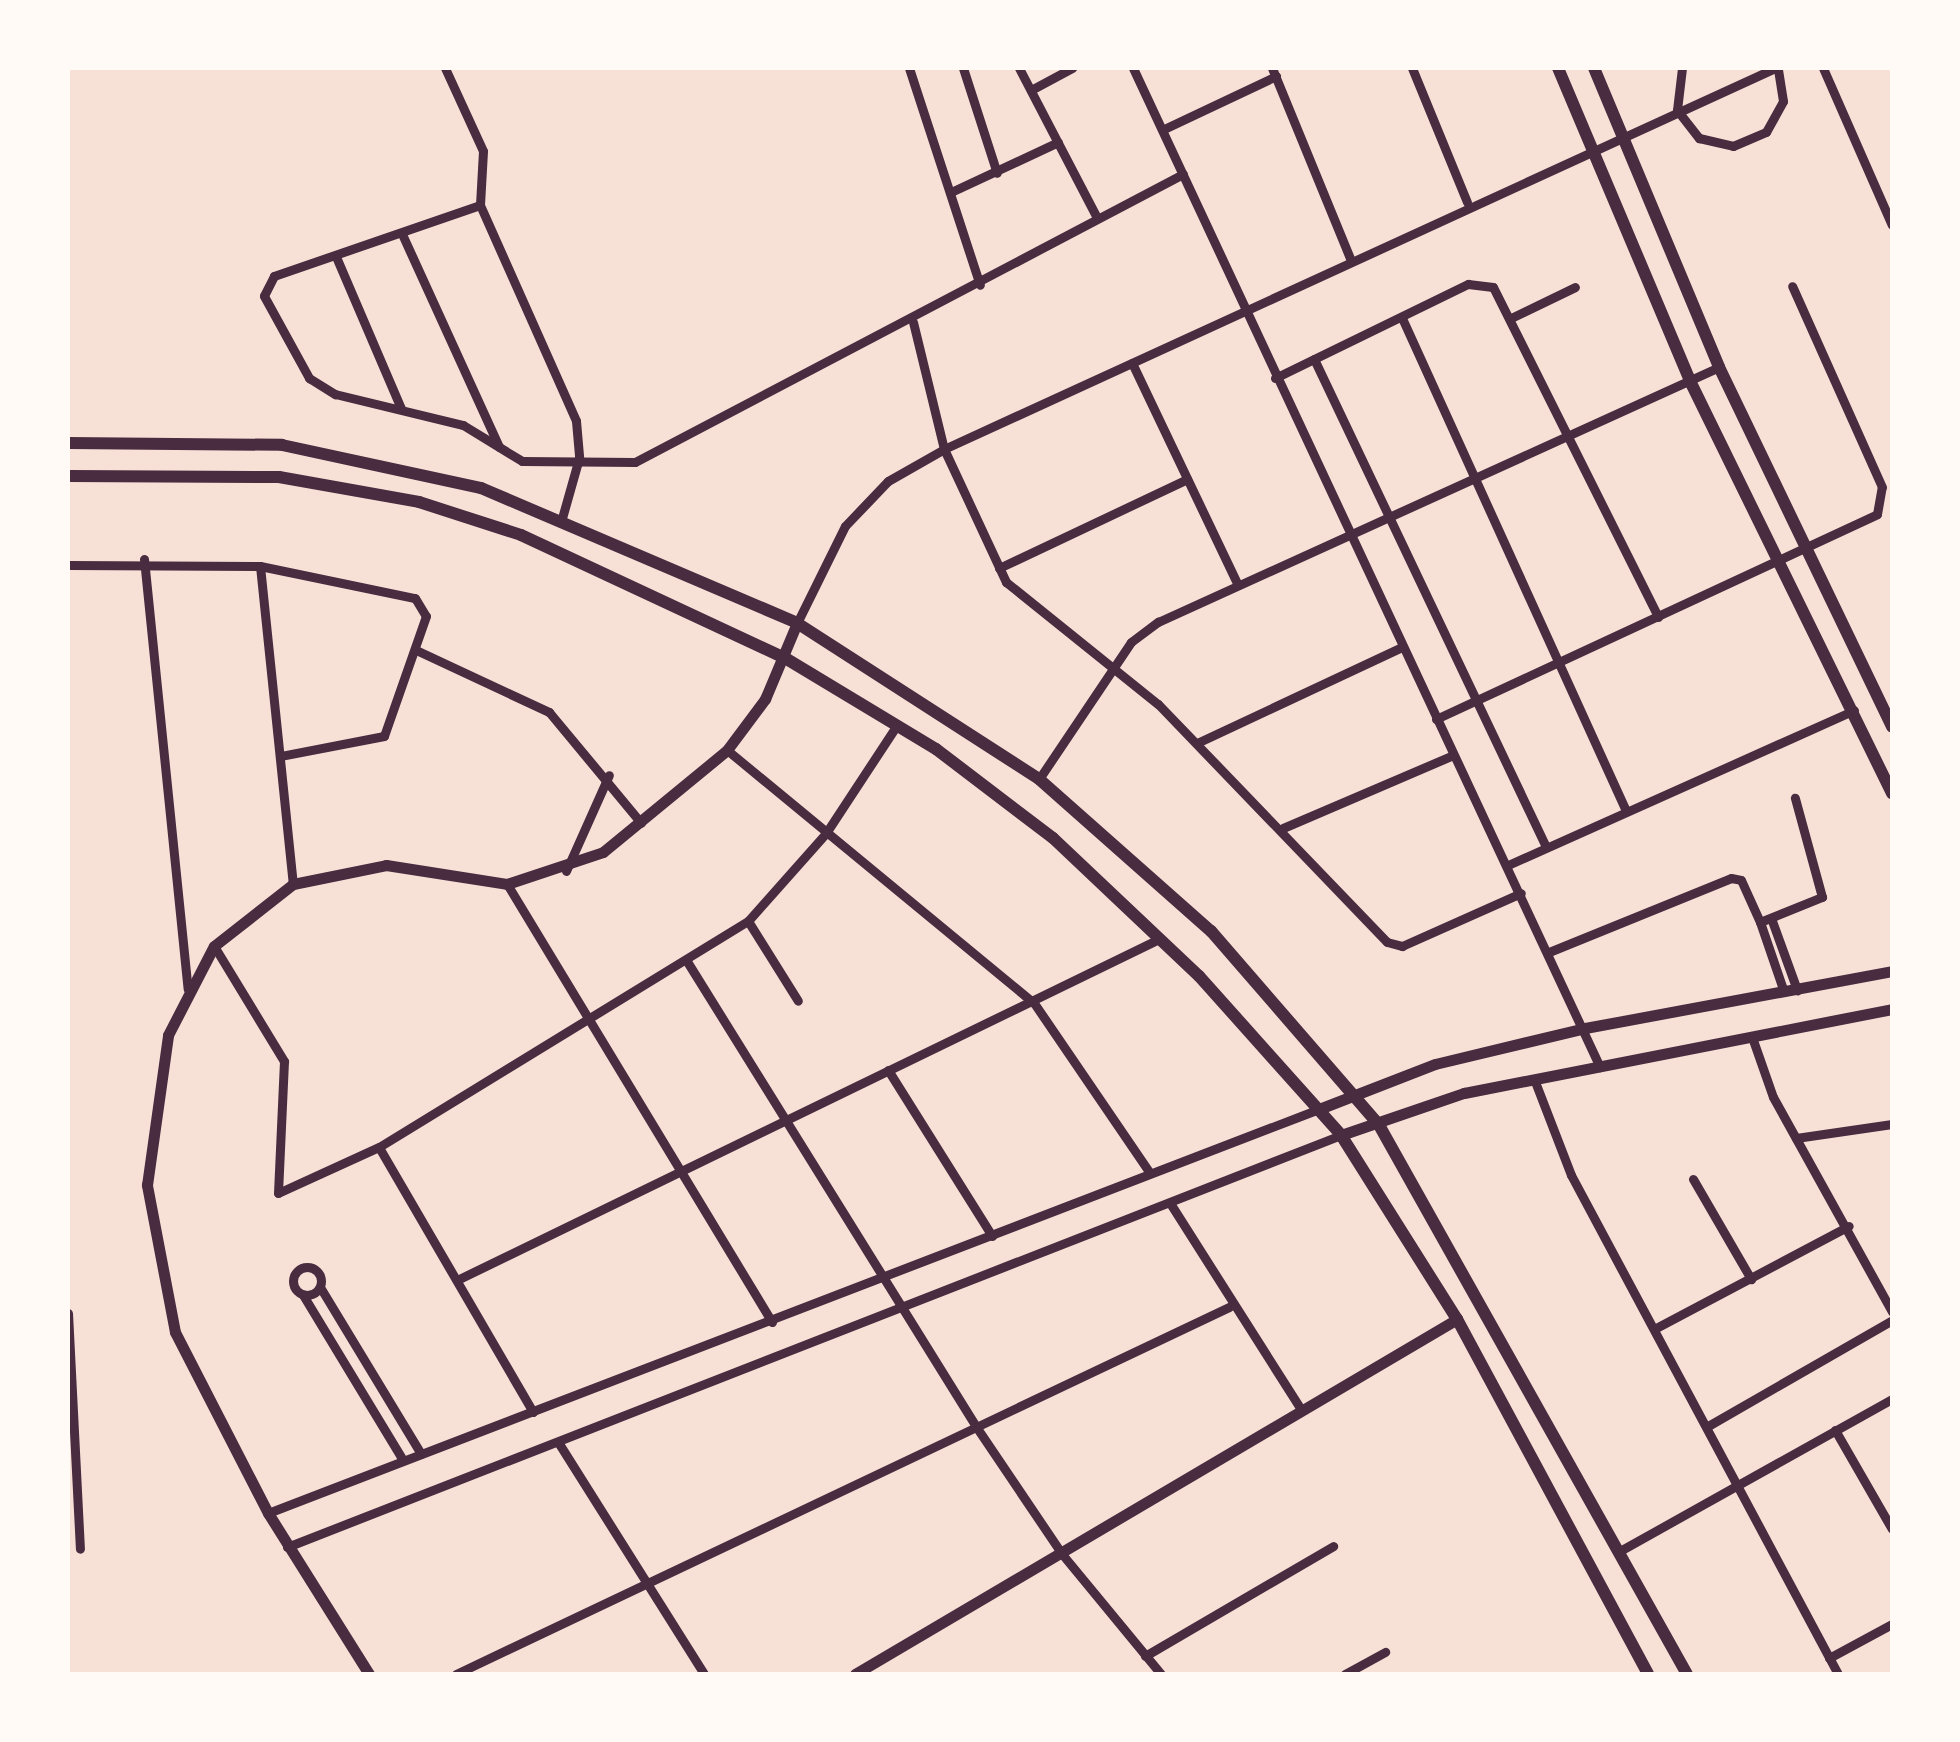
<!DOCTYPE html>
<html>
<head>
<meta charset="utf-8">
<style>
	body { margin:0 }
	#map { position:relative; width:1960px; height:1742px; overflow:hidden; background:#f7e1d7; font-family:"Varela Round",sans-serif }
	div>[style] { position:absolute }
	.minor>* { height:9px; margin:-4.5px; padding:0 4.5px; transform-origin:4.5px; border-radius:4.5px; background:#4a2c40 }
	.minor>.ring { margin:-4.5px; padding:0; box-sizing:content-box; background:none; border:9px solid #4a2c40; border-radius:50% }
	.tertiary>* { height:11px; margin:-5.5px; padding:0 5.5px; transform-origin:5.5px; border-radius:5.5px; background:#4a2c40 }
	.secondary>* { height:12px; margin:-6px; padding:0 6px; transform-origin:6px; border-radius:6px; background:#4a2c40 }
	span { translate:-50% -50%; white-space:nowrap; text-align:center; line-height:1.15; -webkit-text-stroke:9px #fffaf5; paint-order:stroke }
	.frame { position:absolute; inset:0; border:70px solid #fffaf5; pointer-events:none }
</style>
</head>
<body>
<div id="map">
	<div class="minor">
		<div style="left:445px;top:68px;width:91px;rotate:65.4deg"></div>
		<div style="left:483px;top:151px;width:54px;rotate:93.2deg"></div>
		<div style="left:480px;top:205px;width:236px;rotate:66deg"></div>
		<div style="left:576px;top:421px;width:37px;rotate:85deg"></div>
		<div style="left:579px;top:458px;width:62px;rotate:105.8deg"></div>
		<div style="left:909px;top:68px;width:228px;rotate:71.9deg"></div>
		<div style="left:963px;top:68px;width:110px;rotate:72.1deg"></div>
		<div style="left:1019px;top:68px;width:169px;rotate:62.5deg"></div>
		<div style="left:1133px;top:68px;width:1103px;rotate:64.95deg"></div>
		<div style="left:1272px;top:68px;width:205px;rotate:67.7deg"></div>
		<div style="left:1412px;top:68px;width:145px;rotate:67.7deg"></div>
		<div style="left:1682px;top:68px;width:42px;rotate:96.8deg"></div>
		<div style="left:1677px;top:110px;width:36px;rotate:52deg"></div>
		<div style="left:1699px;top:138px;width:35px;rotate:13deg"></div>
		<div style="left:1733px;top:146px;width:36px;rotate:-23deg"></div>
		<div style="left:1766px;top:132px;width:35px;rotate:-61deg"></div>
		<div style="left:1783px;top:101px;width:33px;rotate:-99deg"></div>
		<div style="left:1823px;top:68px;width:171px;rotate:66.3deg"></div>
		<div style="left:1031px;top:90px;width:47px;rotate:-28.2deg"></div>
		<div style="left:1164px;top:129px;width:124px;rotate:-25.3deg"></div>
		<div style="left:951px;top:192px;width:118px;rotate:-25deg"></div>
		<div style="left:480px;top:205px;width:218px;rotate:161deg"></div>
		<div style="left:274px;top:276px;width:22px;rotate:117deg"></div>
		<div style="left:264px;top:296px;width:94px;rotate:61.2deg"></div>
		<div style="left:309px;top:378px;width:31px;rotate:32deg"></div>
		<div style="left:335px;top:394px;width:132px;rotate:13.6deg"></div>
		<div style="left:463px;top:425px;width:69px;rotate:31.4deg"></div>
		<div style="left:522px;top:461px;width:113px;rotate:0.5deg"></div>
		<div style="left:635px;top:462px;width:619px;rotate:-27.72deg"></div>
		<div style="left:402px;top:234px;width:234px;rotate:65.5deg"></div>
		<div style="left:337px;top:259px;width:162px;rotate:66.8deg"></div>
		<div style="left:1402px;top:318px;width:542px;rotate:65.56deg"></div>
		<div style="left:1511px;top:318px;width:71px;rotate:-25.8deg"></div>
		<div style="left:913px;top:322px;width:131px;rotate:76.3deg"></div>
		<div style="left:944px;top:449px;width:147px;rotate:65deg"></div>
		<div style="left:1006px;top:582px;width:195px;rotate:38.8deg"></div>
		<div style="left:1158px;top:704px;width:330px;rotate:46.1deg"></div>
		<div style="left:1387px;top:942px;width:16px;rotate:15deg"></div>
		<div style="left:1402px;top:946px;width:130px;rotate:-24deg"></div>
		<div style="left:1314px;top:359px;width:540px;rotate:64.57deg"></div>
		<div style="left:1132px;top:363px;width:246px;rotate:64.5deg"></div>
		<div style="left:1275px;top:378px;width:215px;rotate:-26deg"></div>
		<div style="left:1468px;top:284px;width:25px;rotate:7deg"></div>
		<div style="left:1493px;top:287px;width:369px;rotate:63.4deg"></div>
		<div style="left:144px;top:559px;width:432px;rotate:84.2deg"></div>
		<div style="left:68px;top:565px;width:192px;rotate:0.3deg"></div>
		<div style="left:260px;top:566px;width:158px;rotate:11.7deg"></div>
		<div style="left:415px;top:598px;width:21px;rotate:59deg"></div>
		<div style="left:426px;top:616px;width:127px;rotate:109.3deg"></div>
		<div style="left:384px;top:736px;width:106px;rotate:169.1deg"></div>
		<div style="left:260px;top:566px;width:320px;rotate:84.1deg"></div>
		<div style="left:999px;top:568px;width:208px;rotate:-25.3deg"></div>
		<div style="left:797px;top:623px;width:108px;rotate:-63.7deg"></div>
		<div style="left:845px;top:526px;width:62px;rotate:-46.3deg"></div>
		<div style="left:888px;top:481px;width:64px;rotate:-29.7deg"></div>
		<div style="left:944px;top:449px;width:914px;rotate:-24.63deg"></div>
		<div style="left:416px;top:650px;width:147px;rotate:25deg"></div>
		<div style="left:549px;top:712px;width:144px;rotate:50.3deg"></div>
		<div style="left:1436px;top:719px;width:486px;rotate:-24.9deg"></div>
		<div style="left:1877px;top:514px;width:27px;rotate:-80deg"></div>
		<div style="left:1882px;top:487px;width:220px;rotate:-114.1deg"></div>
		<div style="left:1197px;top:743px;width:226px;rotate:-25.1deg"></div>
		<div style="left:727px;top:750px;width:398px;rotate:39.5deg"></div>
		<div style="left:1034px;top:1003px;width:206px;rotate:55.7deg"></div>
		<div style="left:1039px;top:779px;width:165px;rotate:-56.1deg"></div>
		<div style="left:1131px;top:642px;width:34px;rotate:-37deg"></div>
		<div style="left:1158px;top:622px;width:616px;rotate:-24.44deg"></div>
		<div style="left:1283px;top:828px;width:185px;rotate:-23.2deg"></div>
		<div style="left:1508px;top:865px;width:379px;rotate:-24.1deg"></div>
		<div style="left:566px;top:871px;width:105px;rotate:-65.9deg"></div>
		<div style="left:507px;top:884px;width:512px;rotate:58.83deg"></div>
		<div style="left:1771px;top:918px;width:77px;rotate:70.1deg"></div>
		<div style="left:748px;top:921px;width:94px;rotate:58deg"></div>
		<div style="left:1760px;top:922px;width:74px;rotate:71.1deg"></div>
		<div style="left:214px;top:946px;width:135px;rotate:58.7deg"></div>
		<div style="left:284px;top:1061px;width:132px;rotate:92.6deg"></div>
		<div style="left:278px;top:1193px;width:111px;rotate:-24.5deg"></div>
		<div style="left:1549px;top:952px;width:196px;rotate:-22.1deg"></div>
		<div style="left:1731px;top:878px;width:10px;rotate:11deg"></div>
		<div style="left:1741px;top:880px;width:46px;rotate:65.7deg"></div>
		<div style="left:1760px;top:922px;width:67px;rotate:-22deg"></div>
		<div style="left:1822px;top:897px;width:103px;rotate:-105.3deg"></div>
		<div style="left:688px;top:963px;width:547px;rotate:58.14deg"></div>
		<div style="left:977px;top:1428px;width:152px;rotate:56deg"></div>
		<div style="left:1062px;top:1554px;width:156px;rotate:50.5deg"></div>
		<div style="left:1753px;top:1040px;width:60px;rotate:70.7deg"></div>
		<div style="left:1773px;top:1097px;width:246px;rotate:61deg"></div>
		<div style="left:888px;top:1070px;width:196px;rotate:57.9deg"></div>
		<div style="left:1534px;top:1079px;width:103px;rotate:68.9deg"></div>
		<div style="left:1571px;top:1175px;width:566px;rotate:61.85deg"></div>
		<div style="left:1796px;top:1138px;width:97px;rotate:-8.3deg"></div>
		<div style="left:1693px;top:1179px;width:116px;rotate:59.9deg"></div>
		<div style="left:1170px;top:1203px;width:246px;rotate:57.6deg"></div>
		<div class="ring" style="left:293px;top:1267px;width:19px;height:19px"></div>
		<div style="left:457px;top:1280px;width:780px;rotate:-25.91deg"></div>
		<div style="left:320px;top:1287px;width:195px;rotate:58.8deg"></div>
		<div style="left:303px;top:1295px;width:193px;rotate:58.8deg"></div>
		<div style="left:68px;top:1313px;width:236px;rotate:87.1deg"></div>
		<div style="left:1656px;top:1328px;width:218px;rotate:-27.9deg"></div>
		<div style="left:533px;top:1412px;width:306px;rotate:-120.2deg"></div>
		<div style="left:379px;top:1147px;width:433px;rotate:-31.5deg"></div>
		<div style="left:748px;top:921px;width:118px;rotate:-48.4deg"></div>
		<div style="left:826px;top:833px;width:129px;rotate:-56.7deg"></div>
		<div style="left:1708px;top:1426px;width:212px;rotate:-29.9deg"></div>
		<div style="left:1835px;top:1430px;width:114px;rotate:60.1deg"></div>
		<div style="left:558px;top:1442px;width:274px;rotate:57.8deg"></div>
		<div style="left:268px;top:1513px;width:1126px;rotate:-21.03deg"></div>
		<div style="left:287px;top:1547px;width:1132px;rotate:-21.35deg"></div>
		<div style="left:1618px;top:1552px;width:314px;rotate:-29.2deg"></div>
		<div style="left:1145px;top:1656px;width:218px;rotate:-30.3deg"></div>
		<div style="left:1829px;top:1658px;width:72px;rotate:-28.4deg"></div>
		<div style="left:456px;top:1674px;width:856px;rotate:-25.4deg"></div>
		<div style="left:1345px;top:1674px;width:46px;rotate:-28.8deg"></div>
	</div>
	<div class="tertiary">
		<div style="left:1319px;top:1109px;width:124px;rotate:-21.2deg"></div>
		<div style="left:1435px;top:1064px;width:154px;rotate:-13.5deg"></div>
		<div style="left:1585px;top:1028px;width:312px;rotate:-10.5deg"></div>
		<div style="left:1341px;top:1135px;width:130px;rotate:-18.9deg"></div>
		<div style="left:1464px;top:1093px;width:436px;rotate:-11.1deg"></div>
		<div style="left:369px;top:1674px;width:190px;rotate:-122.1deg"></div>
		<div style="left:268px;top:1513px;width:203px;rotate:-117.2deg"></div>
		<div style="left:175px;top:1332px;width:150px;rotate:-100.8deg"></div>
		<div style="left:147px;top:1185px;width:151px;rotate:-82deg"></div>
		<div style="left:168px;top:1035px;width:100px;rotate:-62.7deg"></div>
		<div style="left:214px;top:946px;width:100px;rotate:-38.1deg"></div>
		<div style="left:293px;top:884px;width:95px;rotate:-11.5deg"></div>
		<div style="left:386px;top:865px;width:122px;rotate:8.9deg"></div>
		<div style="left:507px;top:884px;width:101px;rotate:-18.4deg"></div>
		<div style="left:603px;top:852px;width:161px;rotate:-39.4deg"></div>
		<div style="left:727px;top:750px;width:64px;rotate:-53.3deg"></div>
		<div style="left:765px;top:699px;width:82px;rotate:-67.2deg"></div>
		<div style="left:855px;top:1674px;width:699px;rotate:-30.53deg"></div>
	</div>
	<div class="secondary">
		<div style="left:1558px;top:68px;width:342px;rotate:67.1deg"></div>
		<div style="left:1691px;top:383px;width:457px;rotate:63.9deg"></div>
		<div style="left:1594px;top:68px;width:324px;rotate:67.3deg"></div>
		<div style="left:1719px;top:367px;width:399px;rotate:64.3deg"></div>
		<div style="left:68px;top:443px;width:214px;rotate:0.5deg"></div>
		<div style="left:282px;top:445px;width:204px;rotate:12.2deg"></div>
		<div style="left:481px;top:488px;width:344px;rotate:23.1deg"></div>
		<div style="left:797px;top:623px;width:288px;rotate:32.8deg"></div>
		<div style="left:1039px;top:779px;width:230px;rotate:41.5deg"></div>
		<div style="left:1211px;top:931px;width:257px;rotate:49.1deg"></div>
		<div style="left:1379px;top:1125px;width:629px;rotate:60.71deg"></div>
		<div style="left:68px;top:476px;width:211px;rotate:0.3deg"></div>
		<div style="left:279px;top:477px;width:142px;rotate:10.1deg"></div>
		<div style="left:419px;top:502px;width:107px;rotate:17.9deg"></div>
		<div style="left:521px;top:535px;width:291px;rotate:25deg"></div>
		<div style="left:785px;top:658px;width:176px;rotate:31.1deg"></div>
		<div style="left:936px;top:749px;width:147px;rotate:37.3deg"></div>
		<div style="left:1053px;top:838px;width:201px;rotate:43.4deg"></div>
		<div style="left:1199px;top:976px;width:213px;rotate:48.2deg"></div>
		<div style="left:1341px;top:1135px;width:218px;rotate:57.8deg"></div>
		<div style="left:1457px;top:1319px;width:403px;rotate:61.7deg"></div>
	</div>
	<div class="frame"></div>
</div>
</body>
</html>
